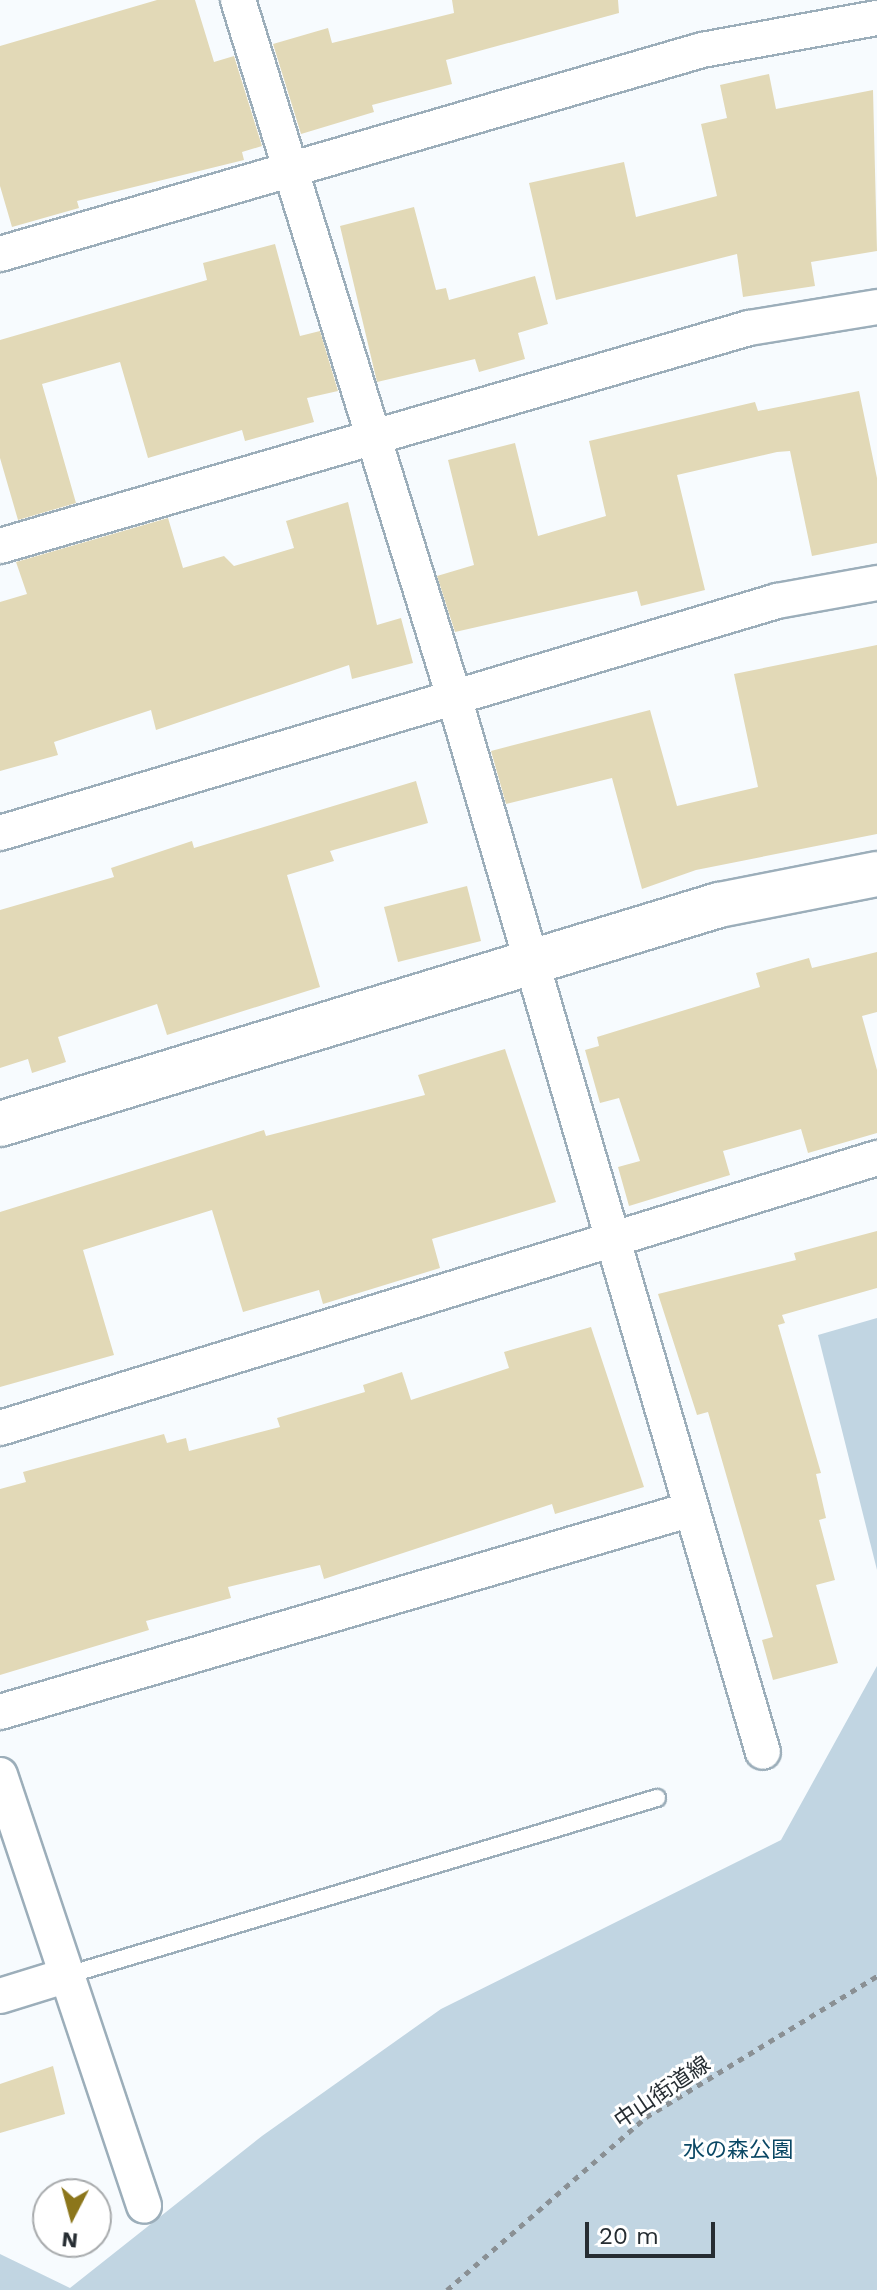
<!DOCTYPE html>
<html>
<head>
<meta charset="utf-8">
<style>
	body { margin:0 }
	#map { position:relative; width:877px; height:2290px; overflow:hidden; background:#f7fbfe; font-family:"Work Sans","Noto Sans JP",sans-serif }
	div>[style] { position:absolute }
	.green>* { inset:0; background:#c1d5e2 }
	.building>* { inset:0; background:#e2d9b7 }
	.path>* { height:5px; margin-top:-2.5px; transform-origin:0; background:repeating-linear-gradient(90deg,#8a9094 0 6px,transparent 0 12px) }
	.roads { filter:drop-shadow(2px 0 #9caeba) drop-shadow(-2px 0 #9caeba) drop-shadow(0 2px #9caeba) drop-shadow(0 -2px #9caeba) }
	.lane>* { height:16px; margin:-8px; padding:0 8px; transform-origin:8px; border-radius:8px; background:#fff }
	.street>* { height:34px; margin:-17px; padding:0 17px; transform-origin:17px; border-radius:17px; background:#fff }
	.secondary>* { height:44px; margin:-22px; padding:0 22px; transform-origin:22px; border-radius:22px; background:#fff }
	span { translate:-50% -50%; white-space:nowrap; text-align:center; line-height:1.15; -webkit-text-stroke:6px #fff; paint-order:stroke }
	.street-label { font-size:22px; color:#262d32 }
	.park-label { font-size:22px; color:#0b4865 }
	.north { position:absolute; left:32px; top:2178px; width:80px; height:80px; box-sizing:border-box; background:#fff; border:2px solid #a8abad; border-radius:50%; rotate:186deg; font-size:22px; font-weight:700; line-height:32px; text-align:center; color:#262d32 }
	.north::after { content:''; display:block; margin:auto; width:28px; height:36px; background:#8c761b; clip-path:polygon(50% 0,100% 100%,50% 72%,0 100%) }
	.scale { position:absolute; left:585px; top:2222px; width:130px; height:36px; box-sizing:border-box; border:4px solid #262d32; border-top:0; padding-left:10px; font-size:24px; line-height:28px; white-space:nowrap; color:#262d32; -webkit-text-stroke:6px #fff; paint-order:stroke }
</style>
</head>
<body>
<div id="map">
	<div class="green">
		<div style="clip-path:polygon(877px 1318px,877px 1570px,818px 1335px)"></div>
		<div style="clip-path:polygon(877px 1666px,877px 2290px,0 2290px,0 2254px,70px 2288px,262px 2136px,441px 2009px,781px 1840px)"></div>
	</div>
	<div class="building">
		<div style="clip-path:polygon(157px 0,195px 0,214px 62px,234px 56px,262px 146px,242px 152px,244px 160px,77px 201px,79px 208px,12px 227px,0 186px,0 46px)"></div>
		<div style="clip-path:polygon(452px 0,618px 0,619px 13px,446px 60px,452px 84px,372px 105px,374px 112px,301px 134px,273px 44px,328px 28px,332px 43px,454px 13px)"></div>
		<div style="clip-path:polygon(769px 74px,776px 109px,873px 90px,877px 251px,811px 262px,815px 286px,743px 297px,737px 254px,556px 300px,529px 183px,624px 162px,636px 217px,717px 196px,701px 124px,727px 118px,720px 85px)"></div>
		<div style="clip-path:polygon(414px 207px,436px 290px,446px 288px,449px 300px,535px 276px,548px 324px,518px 333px,525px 359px,479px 372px,475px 359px,377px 382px,340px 226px)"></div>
		<div style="clip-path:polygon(275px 244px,300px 336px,320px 331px,338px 391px,307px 398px,314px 422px,245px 441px,242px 430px,148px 458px,120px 362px,42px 384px,76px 503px,18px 520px,0 458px,0 340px,207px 280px,203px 263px)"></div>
		<div style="clip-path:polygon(859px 391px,877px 478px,877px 543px,812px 556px,790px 451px,777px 452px,677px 475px,705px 590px,641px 606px,637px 591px,455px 632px,437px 576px,474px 565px,448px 460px,515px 443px,538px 536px,606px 516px,589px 441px,755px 402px,758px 411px)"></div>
		<div style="clip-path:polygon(348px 502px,377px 625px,401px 618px,413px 663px,352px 679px,349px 665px,156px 730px,151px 710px,54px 742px,58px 755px,0 771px,0 602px,27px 594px,16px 562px,168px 518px,183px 568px,224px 556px,234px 566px,294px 548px,286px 521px)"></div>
		<div style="clip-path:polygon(877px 645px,877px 834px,696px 870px,642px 889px,612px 778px,506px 804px,491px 751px,650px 710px,677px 806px,758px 787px,734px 674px)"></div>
		<div style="clip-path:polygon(416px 781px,428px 823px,330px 851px,334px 861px,287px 875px,320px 987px,167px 1035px,157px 1004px,58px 1037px,66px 1062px,32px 1073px,28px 1059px,0 1068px,0 910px,114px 877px,111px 868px,192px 841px,194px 848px)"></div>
		<div style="clip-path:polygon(467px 886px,481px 941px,398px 962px,384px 907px)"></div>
		<div style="clip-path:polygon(877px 952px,877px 1012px,862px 1016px,877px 1070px,877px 1133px,808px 1153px,801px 1129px,723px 1151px,730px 1175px,629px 1206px,618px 1167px,640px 1161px,619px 1098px,600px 1103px,585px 1050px,599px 1046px,597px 1037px,760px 987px,756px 973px,809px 958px,812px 968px)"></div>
		<div style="clip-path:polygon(505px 1049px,556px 1202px,432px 1239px,440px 1268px,323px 1304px,319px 1290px,243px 1312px,212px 1210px,83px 1250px,114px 1355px,0 1387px,0 1212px,264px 1130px,266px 1136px,425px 1095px,418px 1075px)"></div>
		<div style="clip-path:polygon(877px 1231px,877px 1288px,782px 1315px,785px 1323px,778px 1325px,821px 1473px,816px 1474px,826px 1518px,819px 1520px,835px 1580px,816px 1585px,838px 1663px,773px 1680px,762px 1640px,773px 1637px,708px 1412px,697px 1415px,658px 1294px,796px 1260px,794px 1253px)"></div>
		<div style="clip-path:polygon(591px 1327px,644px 1487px,555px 1514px,552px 1504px,324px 1579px,320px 1565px,228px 1587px,231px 1598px,146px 1621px,149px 1630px,0 1675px,0 1489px,26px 1482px,23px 1472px,164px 1434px,167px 1443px,186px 1438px,189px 1451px,280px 1427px,277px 1418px,365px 1392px,363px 1385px,402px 1372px,411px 1400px,509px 1368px,504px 1352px)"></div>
		<div style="clip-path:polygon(53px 2066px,65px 2114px,0 2133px,0 2084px)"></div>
	</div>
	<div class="path">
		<div style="left:447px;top:2290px;width:264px;rotate:-41deg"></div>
		<div style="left:646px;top:2117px;width:271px;rotate:-31.4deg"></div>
	</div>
	<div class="roads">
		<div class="lane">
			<div style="left:68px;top:1975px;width:615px;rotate:-16.73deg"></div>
		</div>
		<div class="street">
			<div style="left:238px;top:0;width:730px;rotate:72.78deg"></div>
			<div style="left:454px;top:697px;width:1099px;rotate:73.68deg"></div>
			<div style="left:0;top:254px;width:731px;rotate:-16.2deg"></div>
			<div style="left:702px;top:50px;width:178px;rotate:-10.4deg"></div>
			<div style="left:0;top:546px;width:780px;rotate:-16.23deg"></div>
			<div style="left:749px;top:328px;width:130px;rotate:-9.3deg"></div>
			<div style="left:0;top:833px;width:811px;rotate:-16.62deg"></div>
			<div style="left:777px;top:601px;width:102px;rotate:-10.2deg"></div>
			<div style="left:0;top:1428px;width:918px;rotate:-17.11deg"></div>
			<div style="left:0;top:1712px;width:721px;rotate:-16.35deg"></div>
			<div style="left:0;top:1775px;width:454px;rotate:71.5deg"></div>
			<div style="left:0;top:1996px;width:71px;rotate:-17.2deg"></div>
		</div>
		<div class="secondary">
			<div style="left:0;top:1124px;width:752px;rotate:-16.94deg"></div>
			<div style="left:719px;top:905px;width:161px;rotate:-11.1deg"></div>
		</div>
	</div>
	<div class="street-label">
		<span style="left:662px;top:2092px;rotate:-34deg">中山街道線</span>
	</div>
	<div class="park-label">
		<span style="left:738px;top:2150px">水の森公園</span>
	</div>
	<div class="north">N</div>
	<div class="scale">20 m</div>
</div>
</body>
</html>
